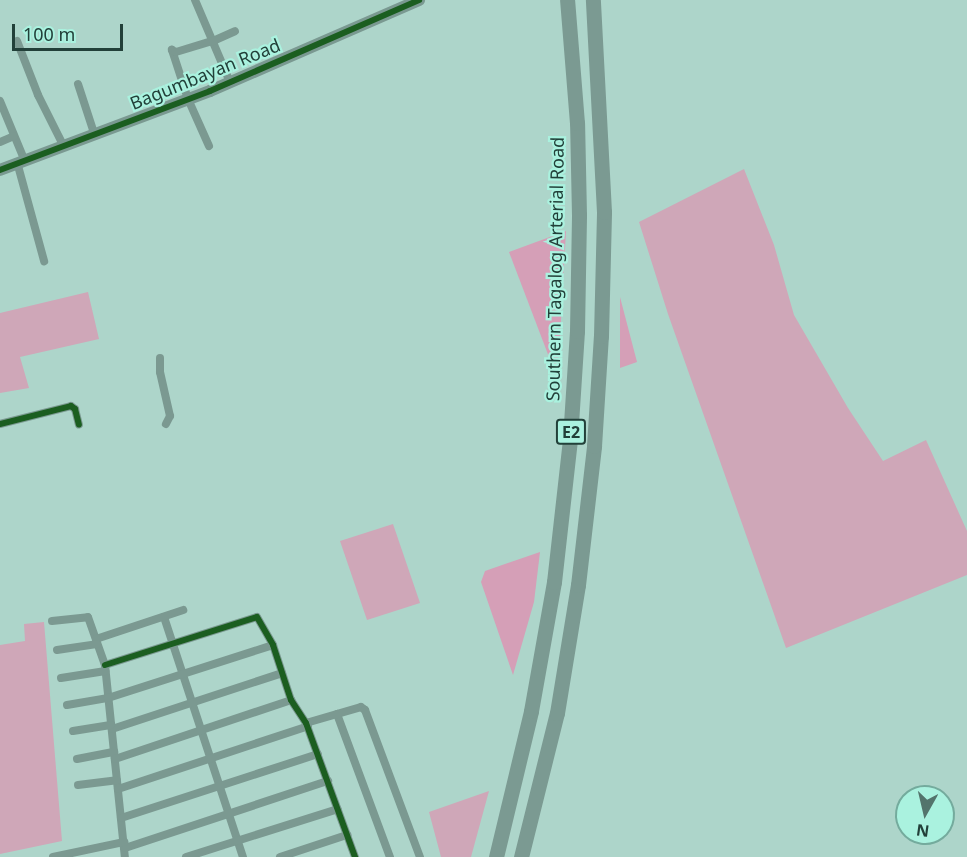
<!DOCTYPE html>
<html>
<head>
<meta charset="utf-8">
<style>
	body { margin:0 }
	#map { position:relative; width:967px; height:857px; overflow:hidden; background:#add5ca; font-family:"Noto Sans",sans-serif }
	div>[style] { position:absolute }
	.green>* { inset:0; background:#cfa7b8 }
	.forest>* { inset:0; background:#d59fb7 }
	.street>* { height:8px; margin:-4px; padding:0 4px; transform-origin:4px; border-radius:4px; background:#7b9991 }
	.secondary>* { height:12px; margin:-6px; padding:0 6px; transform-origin:6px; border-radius:6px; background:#7a9991 }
	.highway>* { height:15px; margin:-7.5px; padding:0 7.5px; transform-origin:7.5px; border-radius:7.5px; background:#7b9a92 }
	.cycleway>* { height:6px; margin:-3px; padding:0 3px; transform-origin:3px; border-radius:3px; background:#1b5e20 }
	span { translate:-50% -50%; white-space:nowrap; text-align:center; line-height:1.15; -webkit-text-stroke:4.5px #aaf2df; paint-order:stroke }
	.shield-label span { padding:2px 4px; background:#aaf2df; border:2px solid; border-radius:4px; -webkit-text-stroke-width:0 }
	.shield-label { font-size:16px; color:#224039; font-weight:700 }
	.street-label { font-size:18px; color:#224039 }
	.north { position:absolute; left:895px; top:785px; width:60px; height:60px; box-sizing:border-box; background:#aaf2df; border:2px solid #74ab9d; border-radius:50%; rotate:188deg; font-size:16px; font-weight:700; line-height:24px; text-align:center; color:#224039 }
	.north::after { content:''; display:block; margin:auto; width:21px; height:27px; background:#53746c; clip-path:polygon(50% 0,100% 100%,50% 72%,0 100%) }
	.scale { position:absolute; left:12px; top:24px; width:111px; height:27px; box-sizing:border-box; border:3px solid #224039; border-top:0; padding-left:8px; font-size:18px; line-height:21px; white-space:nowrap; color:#224039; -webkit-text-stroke:4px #aaf2df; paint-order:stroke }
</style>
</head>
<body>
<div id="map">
	<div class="green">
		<div style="clip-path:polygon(744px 169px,774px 245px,794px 315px,848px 408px,883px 461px,926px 440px,967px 531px,967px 575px,786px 648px,668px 314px,639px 222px)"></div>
		<div style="clip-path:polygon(88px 292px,99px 339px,20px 357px,29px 388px,0 393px,0 313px)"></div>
		<div style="clip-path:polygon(393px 524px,420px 603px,367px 620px,340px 541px)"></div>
		<div style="clip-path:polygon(44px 622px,62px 841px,0 854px,0 645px,25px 641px,24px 624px)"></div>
		<div style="clip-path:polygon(489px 791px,471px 857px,441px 857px,429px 812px)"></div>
	</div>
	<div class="forest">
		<div style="clip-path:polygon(566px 231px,560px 338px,557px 378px,509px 252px)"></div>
		<div style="clip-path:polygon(620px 297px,637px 362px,620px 368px)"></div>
		<div style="clip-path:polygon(540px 552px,534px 602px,513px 675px,481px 582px,485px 571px)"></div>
	</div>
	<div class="street">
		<div style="left:195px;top:0;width:89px;rotate:66.9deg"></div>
		<div style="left:17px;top:41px;width:58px;rotate:68.7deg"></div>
		<div style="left:38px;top:95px;width:56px;rotate:63.4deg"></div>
		<div style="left:78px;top:84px;width:52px;rotate:71.9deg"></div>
		<div style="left:0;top:101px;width:63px;rotate:67.5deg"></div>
		<div style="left:0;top:142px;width:15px;rotate:-23deg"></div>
		<div style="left:209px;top:146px;width:51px;rotate:-114.1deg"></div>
		<div style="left:188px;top:99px;width:52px;rotate:-108.1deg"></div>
		<div style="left:172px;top:50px;width:4px;rotate:27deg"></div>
		<div style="left:176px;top:52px;width:39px;rotate:-17deg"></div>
		<div style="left:213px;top:41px;width:24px;rotate:-24deg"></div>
		<div style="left:17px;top:162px;width:103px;rotate:74.7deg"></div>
		<div style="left:160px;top:358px;width:14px;rotate:90deg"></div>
		<div style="left:160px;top:372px;width:45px;rotate:77.2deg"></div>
		<div style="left:170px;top:416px;width:9px;rotate:117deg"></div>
		<div style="left:0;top:424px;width:73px;rotate:-14.2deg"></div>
		<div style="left:71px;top:406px;width:5px;rotate:37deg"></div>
		<div style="left:75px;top:409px;width:16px;rotate:76deg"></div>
		<div style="left:164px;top:617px;width:253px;rotate:71.8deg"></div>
		<div style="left:52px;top:621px;width:36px;rotate:-6deg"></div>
		<div style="left:88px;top:617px;width:51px;rotate:70.5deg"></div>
		<div style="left:105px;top:665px;width:193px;rotate:84.1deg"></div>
		<div style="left:96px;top:639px;width:92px;rotate:-18.4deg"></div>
		<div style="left:57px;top:650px;width:40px;rotate:-8.5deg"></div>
		<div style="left:105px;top:665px;width:159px;rotate:-17.5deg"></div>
		<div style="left:257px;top:617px;width:32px;rotate:60deg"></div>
		<div style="left:273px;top:645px;width:58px;rotate:71.9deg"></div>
		<div style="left:291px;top:700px;width:27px;rotate:57deg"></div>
		<div style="left:306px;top:723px;width:143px;rotate:69.9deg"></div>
		<div style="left:61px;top:678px;width:45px;rotate:-9deg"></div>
		<div style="left:67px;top:705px;width:42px;rotate:-9.7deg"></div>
		<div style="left:108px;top:698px;width:173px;rotate:-17.8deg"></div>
		<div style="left:337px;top:714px;width:153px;rotate:69.7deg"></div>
		<div style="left:306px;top:723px;width:57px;rotate:-16.2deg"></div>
		<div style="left:361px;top:707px;width:5px;rotate:37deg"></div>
		<div style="left:365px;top:710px;width:157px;rotate:69.5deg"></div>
		<div style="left:112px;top:729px;width:179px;rotate:-18.2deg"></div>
		<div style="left:73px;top:731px;width:38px;rotate:-9deg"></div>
		<div style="left:77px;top:759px;width:38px;rotate:-11deg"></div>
		<div style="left:115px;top:759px;width:186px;rotate:-18.5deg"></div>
		<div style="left:78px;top:785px;width:39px;rotate:-7deg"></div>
		<div style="left:118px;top:789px;width:200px;rotate:-18.3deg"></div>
		<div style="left:121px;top:818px;width:207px;rotate:-18deg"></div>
		<div style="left:125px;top:848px;width:214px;rotate:-18.3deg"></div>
		<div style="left:53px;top:857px;width:73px;rotate:-11.9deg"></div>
		<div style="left:186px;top:857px;width:159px;rotate:-17.5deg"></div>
		<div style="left:280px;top:857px;width:71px;rotate:-18.2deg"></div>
	</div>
	<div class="secondary">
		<div style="left:0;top:170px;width:224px;rotate:-20.6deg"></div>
		<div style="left:210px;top:91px;width:228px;rotate:-23.5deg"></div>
	</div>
	<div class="highway">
		<div style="left:496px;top:857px;width:150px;rotate:-76.5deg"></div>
		<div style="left:531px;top:711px;width:131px;rotate:-79.9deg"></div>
		<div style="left:554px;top:582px;width:144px;rotate:-83.6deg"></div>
		<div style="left:570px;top:439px;width:108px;rotate:-86.3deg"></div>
		<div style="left:577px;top:331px;width:116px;rotate:-89deg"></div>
		<div style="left:579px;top:215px;width:92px;rotate:-91.2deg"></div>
		<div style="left:577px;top:123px;width:123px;rotate:-94.6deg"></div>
		<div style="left:521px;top:857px;width:148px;rotate:-76deg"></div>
		<div style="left:557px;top:713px;width:130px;rotate:-80.7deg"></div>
		<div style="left:578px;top:585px;width:140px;rotate:-83.4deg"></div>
		<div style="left:594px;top:446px;width:110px;rotate:-86.4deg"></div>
		<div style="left:601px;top:336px;width:124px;rotate:-88.6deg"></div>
		<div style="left:604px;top:212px;width:212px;rotate:-93deg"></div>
	</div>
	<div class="cycleway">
		<div style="left:0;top:170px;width:224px;rotate:-20.6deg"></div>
		<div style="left:210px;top:91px;width:228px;rotate:-23.5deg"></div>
		<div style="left:0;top:424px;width:73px;rotate:-14.2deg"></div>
		<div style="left:71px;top:406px;width:5px;rotate:37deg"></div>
		<div style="left:75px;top:409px;width:16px;rotate:76deg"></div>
		<div style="left:105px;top:665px;width:159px;rotate:-17.5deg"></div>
		<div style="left:257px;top:617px;width:32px;rotate:60deg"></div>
		<div style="left:273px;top:645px;width:58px;rotate:71.9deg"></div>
		<div style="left:291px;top:700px;width:27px;rotate:57deg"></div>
		<div style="left:306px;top:723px;width:143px;rotate:69.9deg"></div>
	</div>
	<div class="shield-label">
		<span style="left:571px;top:432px">E2</span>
	</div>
	<div class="street-label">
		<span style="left:205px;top:74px;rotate:-22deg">Bagumbayan Road</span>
		<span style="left:555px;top:269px;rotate:-89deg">Southern Tagalog Arterial Road</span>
	</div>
	<div class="north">N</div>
	<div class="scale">100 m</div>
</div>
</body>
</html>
